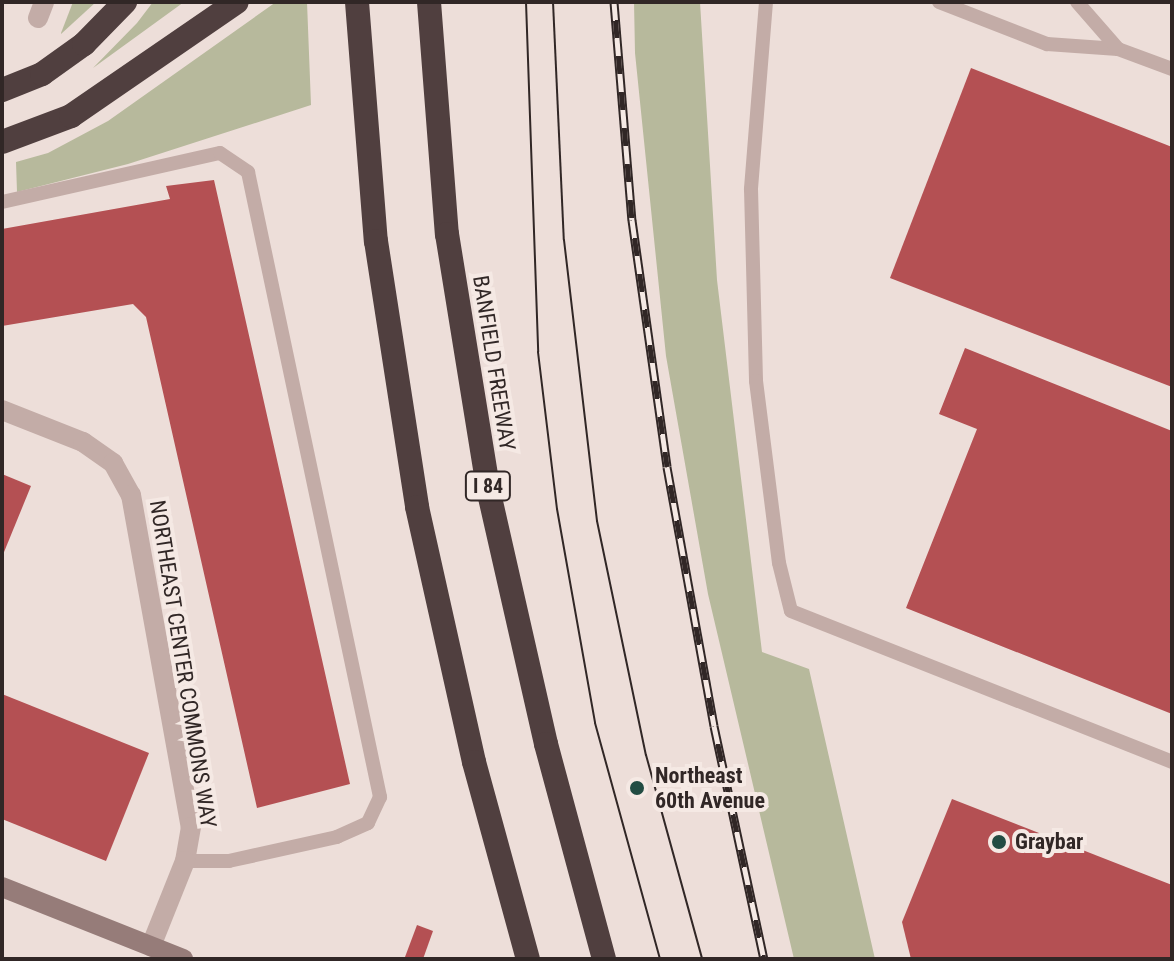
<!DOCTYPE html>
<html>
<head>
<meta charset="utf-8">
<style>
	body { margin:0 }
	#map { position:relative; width:1174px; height:961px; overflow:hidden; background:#edded9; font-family:"Roboto Condensed",sans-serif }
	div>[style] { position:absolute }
	.green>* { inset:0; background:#b7b99c }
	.building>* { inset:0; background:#b45053 }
	.service>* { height:14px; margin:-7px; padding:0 7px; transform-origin:7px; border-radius:7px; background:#c3aca7 }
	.minor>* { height:20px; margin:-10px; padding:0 10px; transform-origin:10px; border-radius:10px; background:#c3aca7 }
	.secondary>* { height:20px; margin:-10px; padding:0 10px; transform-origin:10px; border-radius:10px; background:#967c79 }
	.motorway>* { height:24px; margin:-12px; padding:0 12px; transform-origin:12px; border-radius:12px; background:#503f3f }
	.tram>* { height:2px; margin:-1px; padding:0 1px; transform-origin:1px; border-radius:1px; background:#312726 }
	.rail>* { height:9px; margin-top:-4.5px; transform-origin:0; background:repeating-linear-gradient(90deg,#f5e9e4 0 18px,#312726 0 36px); box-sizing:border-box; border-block:2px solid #312726 }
	.dots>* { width:22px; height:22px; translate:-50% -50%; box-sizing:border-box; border:4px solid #f5e9e4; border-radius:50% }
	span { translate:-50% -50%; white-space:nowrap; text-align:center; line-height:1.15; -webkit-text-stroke:8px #f5e9e4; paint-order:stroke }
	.shield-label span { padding:2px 6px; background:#f5e9e4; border:2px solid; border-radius:6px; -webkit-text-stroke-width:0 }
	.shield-label { font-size:20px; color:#312726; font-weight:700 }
	.street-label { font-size:22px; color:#312726 }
	.poi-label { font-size:22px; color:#312726; font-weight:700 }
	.left { translate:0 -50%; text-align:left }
	.frame { position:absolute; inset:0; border:4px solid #312726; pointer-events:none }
</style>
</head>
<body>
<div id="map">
	<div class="green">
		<div style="clip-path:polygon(73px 2px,96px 2px,61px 34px,61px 33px)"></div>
		<div style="clip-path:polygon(153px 2px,184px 2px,93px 68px,137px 23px)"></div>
		<div style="clip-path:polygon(276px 2px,307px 2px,311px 105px,128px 164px,17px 192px,16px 162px,48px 153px,108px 121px)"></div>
		<div style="clip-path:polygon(634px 2px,700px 2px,717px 280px,762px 652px,809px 669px,875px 959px,794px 959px,708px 594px,666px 356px,635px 53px)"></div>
	</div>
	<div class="building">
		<div style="clip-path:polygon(971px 68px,1172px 147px,1172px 387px,890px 278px)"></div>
		<div style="clip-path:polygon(214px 180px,350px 784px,257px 808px,146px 317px,133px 304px,2px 326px,2px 229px,170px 199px,166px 186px)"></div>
		<div style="clip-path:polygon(965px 348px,1172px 431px,1172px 714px,906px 608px,977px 429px,939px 414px)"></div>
		<div style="clip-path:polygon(2px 474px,31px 486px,2px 557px)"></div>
		<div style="clip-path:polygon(2px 694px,149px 753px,106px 861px,2px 819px)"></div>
		<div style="clip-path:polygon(952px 799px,1172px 885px,1172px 959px,911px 959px,902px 922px)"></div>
		<div style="clip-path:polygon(417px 925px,433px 931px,423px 959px,411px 959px,405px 957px)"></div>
	</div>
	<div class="service">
		<div style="left:766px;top:2px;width:188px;rotate:94.6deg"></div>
		<div style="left:751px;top:189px;width:192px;rotate:88.5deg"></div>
		<div style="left:756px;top:381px;width:183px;rotate:82.8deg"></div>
		<div style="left:779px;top:563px;width:49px;rotate:76deg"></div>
		<div style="left:791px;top:611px;width:410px;rotate:21.6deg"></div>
		<div style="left:939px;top:2px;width:116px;rotate:21.3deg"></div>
		<div style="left:1047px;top:44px;width:71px;rotate:4deg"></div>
		<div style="left:1118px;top:49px;width:58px;rotate:20.3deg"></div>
		<div style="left:1077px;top:2px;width:62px;rotate:48.9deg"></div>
		<div style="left:2px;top:202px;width:223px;rotate:-12.7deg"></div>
		<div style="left:220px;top:153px;width:34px;rotate:34deg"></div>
		<div style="left:248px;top:172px;width:639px;rotate:78.07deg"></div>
		<div style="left:380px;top:797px;width:29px;rotate:115deg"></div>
		<div style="left:368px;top:823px;width:34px;rotate:156deg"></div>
		<div style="left:337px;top:837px;width:111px;rotate:167.5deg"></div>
		<div style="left:229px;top:861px;width:44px;rotate:180deg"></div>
	</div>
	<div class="minor">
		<div style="left:38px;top:18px;width:17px;rotate:-69deg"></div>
		<div style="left:2px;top:410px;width:87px;rotate:21.6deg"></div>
		<div style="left:83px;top:442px;width:37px;rotate:35deg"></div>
		<div style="left:113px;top:463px;width:37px;rotate:61deg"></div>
		<div style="left:131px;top:495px;width:337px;rotate:79.8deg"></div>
		<div style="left:191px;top:827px;width:35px;rotate:100deg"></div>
		<div style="left:185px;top:861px;width:92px;rotate:111.8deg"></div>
	</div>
	<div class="secondary">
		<div style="left:2px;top:887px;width:195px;rotate:21.7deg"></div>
	</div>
	<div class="motorway">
		<div style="left:357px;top:2px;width:240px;rotate:85.5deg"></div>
		<div style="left:376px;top:241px;width:269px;rotate:81.2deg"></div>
		<div style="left:417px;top:507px;width:261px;rotate:77.4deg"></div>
		<div style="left:474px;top:762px;width:204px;rotate:74.7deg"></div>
		<div style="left:429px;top:2px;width:233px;rotate:85.6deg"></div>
		<div style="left:447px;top:234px;width:262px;rotate:80.8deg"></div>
		<div style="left:489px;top:493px;width:257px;rotate:77.2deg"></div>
		<div style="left:546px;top:744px;width:223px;rotate:74.9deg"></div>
		<div style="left:2px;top:90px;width:43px;rotate:-21.8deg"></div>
		<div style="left:42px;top:74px;width:52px;rotate:-35.5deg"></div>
		<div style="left:84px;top:44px;width:59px;rotate:-45.7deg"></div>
		<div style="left:2px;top:142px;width:74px;rotate:-20.6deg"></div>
		<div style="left:71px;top:116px;width:201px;rotate:-34.5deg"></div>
	</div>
	<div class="tram">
		<div style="left:526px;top:2px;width:350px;rotate:88deg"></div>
		<div style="left:538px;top:352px;width:158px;rotate:83.1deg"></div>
		<div style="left:557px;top:509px;width:217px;rotate:79.9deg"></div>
		<div style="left:595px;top:723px;width:245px;rotate:74.6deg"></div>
		<div style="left:553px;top:2px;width:238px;rotate:87.4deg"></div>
		<div style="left:564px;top:240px;width:283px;rotate:83.3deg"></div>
		<div style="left:597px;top:521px;width:239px;rotate:78.2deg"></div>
		<div style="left:646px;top:755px;width:212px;rotate:74.6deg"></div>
	</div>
	<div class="rail">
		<div style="left:614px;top:2px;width:219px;rotate:85.3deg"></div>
		<div style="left:632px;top:220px;width:249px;rotate:81.9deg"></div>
		<div style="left:667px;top:467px;width:263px;rotate:79.7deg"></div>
		<div style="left:714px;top:726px;width:238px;rotate:77.9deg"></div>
	</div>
	<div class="dots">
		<div style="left:637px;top:788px;background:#224c43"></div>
		<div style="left:999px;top:842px;background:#224c43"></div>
	</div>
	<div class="shield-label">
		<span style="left:488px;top:486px">I 84</span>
	</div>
	<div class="street-label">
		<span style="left:494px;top:363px;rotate:81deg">BANFIELD FREEWAY</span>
		<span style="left:183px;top:664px;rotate:81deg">NORTHEAST CENTER COMMONS WAY</span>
	</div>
	<div class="poi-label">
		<span class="left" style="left:655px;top:788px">Northeast<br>60th Avenue</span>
		<span class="left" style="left:1015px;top:842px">Graybar</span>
	</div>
	<div class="frame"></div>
</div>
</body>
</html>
